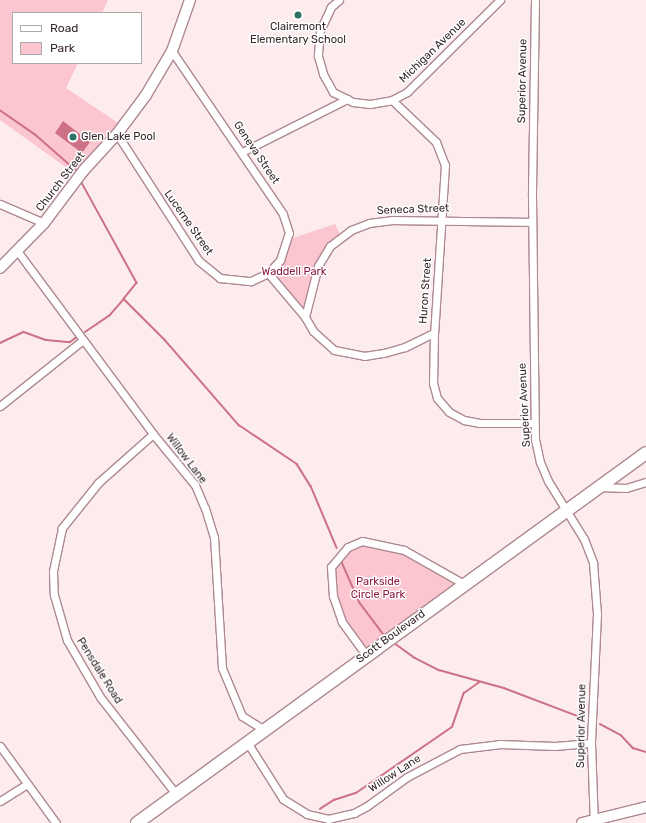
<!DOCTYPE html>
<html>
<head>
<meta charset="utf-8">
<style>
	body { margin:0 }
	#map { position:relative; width:646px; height:823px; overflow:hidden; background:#fcecee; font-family:Rubik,sans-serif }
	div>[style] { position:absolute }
	.green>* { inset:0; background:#fbc6d0 }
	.water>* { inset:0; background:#cd7186 }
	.stream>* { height:1.5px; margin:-0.75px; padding:0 0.75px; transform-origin:0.75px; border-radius:0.75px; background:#cd7186 }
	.roads { filter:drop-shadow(1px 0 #ae8990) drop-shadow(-1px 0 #ae8990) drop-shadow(0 1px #ae8990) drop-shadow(0 -1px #ae8990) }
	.minor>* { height:7px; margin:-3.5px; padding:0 3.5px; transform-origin:3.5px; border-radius:3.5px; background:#fff }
	.secondary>* { height:10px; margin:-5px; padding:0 5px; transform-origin:5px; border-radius:5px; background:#fff }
	.trunk>* { height:12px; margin:-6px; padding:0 6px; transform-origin:6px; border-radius:6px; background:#fff }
	.dots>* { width:11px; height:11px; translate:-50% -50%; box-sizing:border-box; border:2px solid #fff; border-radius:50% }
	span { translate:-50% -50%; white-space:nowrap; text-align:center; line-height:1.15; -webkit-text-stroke:3px #fff; paint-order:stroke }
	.poi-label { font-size:11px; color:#37282b }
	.left { translate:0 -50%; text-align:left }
	.street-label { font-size:11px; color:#37282b }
	.park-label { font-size:11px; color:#8b1c42 }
	.legend { position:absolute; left:12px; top:12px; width:130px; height:52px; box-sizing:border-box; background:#fff; border:1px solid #afa9aa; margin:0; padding:5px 7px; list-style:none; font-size:12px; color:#37282b }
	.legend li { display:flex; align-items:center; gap:8px; height:20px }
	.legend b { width:20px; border:1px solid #afa9aa }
</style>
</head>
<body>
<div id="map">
	<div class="green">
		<div style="clip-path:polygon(0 0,108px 0,102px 13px,13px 13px,13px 63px,78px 63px,66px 88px,124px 127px,78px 176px,0 120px)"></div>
		<div style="clip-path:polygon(335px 224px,341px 236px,329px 244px,303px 311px,271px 274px,284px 241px)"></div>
		<div style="clip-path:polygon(365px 543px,398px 550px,459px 584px,360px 652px,335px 593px,333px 570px,348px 550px)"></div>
	</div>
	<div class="water">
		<div style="clip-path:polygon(63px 121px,90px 142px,82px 153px,55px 133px)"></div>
	</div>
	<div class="stream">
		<div style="left:0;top:110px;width:44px;rotate:34.8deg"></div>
		<div style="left:36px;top:135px;width:56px;rotate:41.4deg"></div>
		<div style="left:81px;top:181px;width:116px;rotate:61.2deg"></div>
		<div style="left:137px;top:283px;width:21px;rotate:129deg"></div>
		<div style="left:124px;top:299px;width:58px;rotate:45deg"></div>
		<div style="left:165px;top:340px;width:113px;rotate:49deg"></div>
		<div style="left:239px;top:425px;width:70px;rotate:33.9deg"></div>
		<div style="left:297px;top:464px;width:26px;rotate:58deg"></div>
		<div style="left:311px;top:486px;width:67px;rotate:67.2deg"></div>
		<div style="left:85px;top:332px;width:30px;rotate:-34deg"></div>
		<div style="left:110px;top:315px;width:21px;rotate:-49deg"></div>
		<div style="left:0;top:343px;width:26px;rotate:-25deg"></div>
		<div style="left:24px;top:332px;width:23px;rotate:20deg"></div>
		<div style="left:46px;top:340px;width:24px;rotate:5deg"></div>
		<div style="left:70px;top:342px;width:9px;rotate:-36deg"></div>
		<div style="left:341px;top:560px;width:47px;rotate:66.2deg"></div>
		<div style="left:360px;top:603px;width:38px;rotate:53deg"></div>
		<div style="left:393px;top:642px;width:27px;rotate:36deg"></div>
		<div style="left:415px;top:658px;width:27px;rotate:27deg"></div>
		<div style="left:439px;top:670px;width:67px;rotate:15.5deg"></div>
		<div style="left:504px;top:688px;width:85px;rotate:20.8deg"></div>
		<div style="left:600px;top:724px;width:24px;rotate:28deg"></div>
		<div style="left:621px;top:735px;width:18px;rotate:47deg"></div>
		<div style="left:633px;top:748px;width:14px;rotate:17deg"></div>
		<div style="left:320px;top:809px;width:17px;rotate:-33deg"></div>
		<div style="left:334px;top:800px;width:23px;rotate:-18deg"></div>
		<div style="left:356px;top:793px;width:116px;rotate:-34.5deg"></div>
		<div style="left:452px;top:727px;width:36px;rotate:-71deg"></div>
		<div style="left:464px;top:693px;width:19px;rotate:-35deg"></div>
	</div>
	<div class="roads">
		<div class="minor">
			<div style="left:339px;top:0;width:11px;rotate:139deg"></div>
			<div style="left:331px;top:7px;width:26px;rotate:115deg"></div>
			<div style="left:320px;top:31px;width:25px;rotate:95deg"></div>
			<div style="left:318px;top:56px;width:19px;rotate:74deg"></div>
			<div style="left:323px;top:74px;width:21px;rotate:61deg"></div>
			<div style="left:333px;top:92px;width:22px;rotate:27deg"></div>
			<div style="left:353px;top:102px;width:17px;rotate:7deg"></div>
			<div style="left:370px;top:104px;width:22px;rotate:-10deg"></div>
			<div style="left:392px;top:100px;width:17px;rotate:-28deg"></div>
			<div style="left:407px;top:92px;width:131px;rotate:-44.7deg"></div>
			<div style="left:535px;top:0;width:196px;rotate:90.9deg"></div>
			<div style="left:532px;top:196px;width:243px;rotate:89.3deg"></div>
			<div style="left:535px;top:439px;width:24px;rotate:78deg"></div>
			<div style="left:540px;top:462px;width:21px;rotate:67deg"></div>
			<div style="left:548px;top:481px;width:68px;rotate:58.2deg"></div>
			<div style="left:584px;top:539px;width:26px;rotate:69deg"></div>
			<div style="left:593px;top:563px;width:51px;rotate:85.5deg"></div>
			<div style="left:597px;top:614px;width:129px;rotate:92.7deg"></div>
			<div style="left:591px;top:743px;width:80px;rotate:87.9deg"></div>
			<div style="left:392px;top:100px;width:61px;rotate:43.7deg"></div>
			<div style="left:436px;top:142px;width:25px;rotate:69deg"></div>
			<div style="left:445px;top:165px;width:168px;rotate:93.7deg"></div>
			<div style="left:434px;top:333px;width:50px;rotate:91.1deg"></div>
			<div style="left:433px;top:383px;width:16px;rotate:75deg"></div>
			<div style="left:437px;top:398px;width:18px;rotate:49deg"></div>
			<div style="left:449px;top:412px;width:17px;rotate:28deg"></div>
			<div style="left:464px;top:420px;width:16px;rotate:11deg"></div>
			<div style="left:480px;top:423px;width:54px"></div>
			<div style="left:117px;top:134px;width:151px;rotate:57.2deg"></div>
			<div style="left:199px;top:261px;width:27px;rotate:39deg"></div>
			<div style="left:220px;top:278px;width:31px;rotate:6deg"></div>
			<div style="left:251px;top:281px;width:19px;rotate:-25deg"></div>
			<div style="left:268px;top:273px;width:18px;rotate:-47deg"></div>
			<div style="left:280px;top:260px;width:28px;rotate:-72deg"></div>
			<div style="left:289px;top:233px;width:20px;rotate:-108deg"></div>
			<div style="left:283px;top:214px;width:197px;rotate:-124.3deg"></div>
			<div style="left:242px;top:152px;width:118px;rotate:-26.8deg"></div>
			<div style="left:0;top:204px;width:48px;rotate:23.4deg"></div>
			<div style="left:18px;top:252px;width:227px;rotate:53.4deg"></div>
			<div style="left:153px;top:434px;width:66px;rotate:50.5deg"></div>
			<div style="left:195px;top:485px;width:25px;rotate:67deg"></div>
			<div style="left:205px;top:508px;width:30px;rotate:73deg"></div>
			<div style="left:214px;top:537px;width:131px;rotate:86.5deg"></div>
			<div style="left:222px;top:668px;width:52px;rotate:67.4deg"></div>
			<div style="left:242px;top:716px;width:26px;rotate:32deg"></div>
			<div style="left:268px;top:273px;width:57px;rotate:49.9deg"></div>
			<div style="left:305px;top:317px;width:16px;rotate:60deg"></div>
			<div style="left:313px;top:331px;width:28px;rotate:42deg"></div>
			<div style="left:334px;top:350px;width:31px;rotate:11deg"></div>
			<div style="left:364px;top:356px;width:20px;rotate:-9deg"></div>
			<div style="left:384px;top:353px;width:22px;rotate:-16deg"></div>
			<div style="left:405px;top:347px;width:32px;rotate:-26deg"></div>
			<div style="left:305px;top:317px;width:53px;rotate:-75.7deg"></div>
			<div style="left:318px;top:266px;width:23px;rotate:-59deg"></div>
			<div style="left:330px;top:246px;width:26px;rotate:-37deg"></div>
			<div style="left:351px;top:230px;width:19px;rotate:-21deg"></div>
			<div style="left:369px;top:223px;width:24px;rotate:-7deg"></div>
			<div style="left:393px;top:220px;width:139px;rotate:0.8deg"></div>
			<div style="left:0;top:406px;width:106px;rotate:-38.5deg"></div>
			<div style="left:153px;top:434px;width:74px;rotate:138.3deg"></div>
			<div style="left:98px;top:483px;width:58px;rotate:128.7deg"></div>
			<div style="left:62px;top:528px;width:44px;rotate:101.8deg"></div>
			<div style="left:53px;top:571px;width:24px;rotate:88deg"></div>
			<div style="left:54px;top:595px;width:47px;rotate:73.9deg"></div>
			<div style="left:67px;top:640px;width:66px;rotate:59.9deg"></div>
			<div style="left:100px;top:697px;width:123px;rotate:51.9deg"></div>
			<div style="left:599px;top:487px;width:27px;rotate:2deg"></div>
			<div style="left:626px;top:488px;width:21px;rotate:-17deg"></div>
			<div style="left:366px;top:655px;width:41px;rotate:-126deg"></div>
			<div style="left:342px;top:622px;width:28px;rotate:-109deg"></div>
			<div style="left:333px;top:596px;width:29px;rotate:-94deg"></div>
			<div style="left:331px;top:567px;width:26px;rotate:-50deg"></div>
			<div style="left:348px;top:547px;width:15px;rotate:-23deg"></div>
			<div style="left:362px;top:541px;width:43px;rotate:12.1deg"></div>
			<div style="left:404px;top:550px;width:69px;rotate:29.5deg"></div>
			<div style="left:247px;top:742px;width:67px;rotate:57.7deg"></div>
			<div style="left:283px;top:799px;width:28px;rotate:32deg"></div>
			<div style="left:307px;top:814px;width:22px;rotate:13deg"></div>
			<div style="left:328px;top:819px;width:27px;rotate:-13deg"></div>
			<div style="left:354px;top:813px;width:15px;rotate:-28deg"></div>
			<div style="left:367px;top:806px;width:49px;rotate:-35.9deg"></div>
			<div style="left:407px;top:777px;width:60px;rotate:-27.8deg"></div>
			<div style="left:460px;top:749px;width:39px;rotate:-7deg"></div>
			<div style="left:499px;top:744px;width:56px;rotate:2deg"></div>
			<div style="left:555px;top:746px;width:36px;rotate:-5deg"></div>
			<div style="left:0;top:746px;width:95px;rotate:54deg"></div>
			<div style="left:0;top:801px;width:32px;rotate:-32deg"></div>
		</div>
		<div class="secondary">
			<div style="left:0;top:268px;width:63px;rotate:-45.6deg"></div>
			<div style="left:44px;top:223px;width:66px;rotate:-53deg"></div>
			<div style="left:84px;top:170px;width:49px;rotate:-47.5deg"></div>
			<div style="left:117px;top:134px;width:49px;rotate:-53.4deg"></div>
			<div style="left:146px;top:95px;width:51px;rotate:-59.4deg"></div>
			<div style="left:172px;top:51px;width:54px;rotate:-70.6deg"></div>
			<div style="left:582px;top:823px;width:66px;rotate:-14deg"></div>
		</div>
		<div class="trunk">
			<div style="left:137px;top:823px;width:629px;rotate:-36.01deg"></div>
		</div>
	</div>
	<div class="dots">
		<div style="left:298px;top:15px;background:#2e7265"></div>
		<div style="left:73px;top:137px;background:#2e7265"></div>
	</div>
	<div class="poi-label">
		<span style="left:298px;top:34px">Clairemont<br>Elementary School</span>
		<span class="left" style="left:81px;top:137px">Glen Lake Pool</span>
	</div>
	<div class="street-label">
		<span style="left:433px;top:51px;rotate:-44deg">Michigan Avenue</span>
		<span style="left:523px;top:81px;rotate:-89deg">Superior Avenue</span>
		<span style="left:256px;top:153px;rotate:56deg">Geneva Street</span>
		<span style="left:61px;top:182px;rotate:-52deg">Church Street</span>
		<span style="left:413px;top:210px;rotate:-2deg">Seneca Street</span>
		<span style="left:188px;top:223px;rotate:55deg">Lucerne Street</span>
		<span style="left:426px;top:291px;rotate:-86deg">Huron Street</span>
		<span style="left:525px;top:405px;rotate:-93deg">Superior Avenue</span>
		<span style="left:186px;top:459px;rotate:53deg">Willow Lane</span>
		<span style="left:391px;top:637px;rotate:-36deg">Scott Boulevard</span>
		<span style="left:99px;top:671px;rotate:58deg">Pensdale Road</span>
		<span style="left:582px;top:726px;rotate:-89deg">Superior Avenue</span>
		<span style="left:395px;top:774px;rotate:-33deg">Willow Lane</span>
	</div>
	<div class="park-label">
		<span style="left:294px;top:272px">Waddell Park</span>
		<span style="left:378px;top:589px">Parkside<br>Circle Park</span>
	</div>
	<ul class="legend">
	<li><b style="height:5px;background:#fff"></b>Road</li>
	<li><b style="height:11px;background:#fbc6d0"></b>Park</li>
	</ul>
</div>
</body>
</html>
